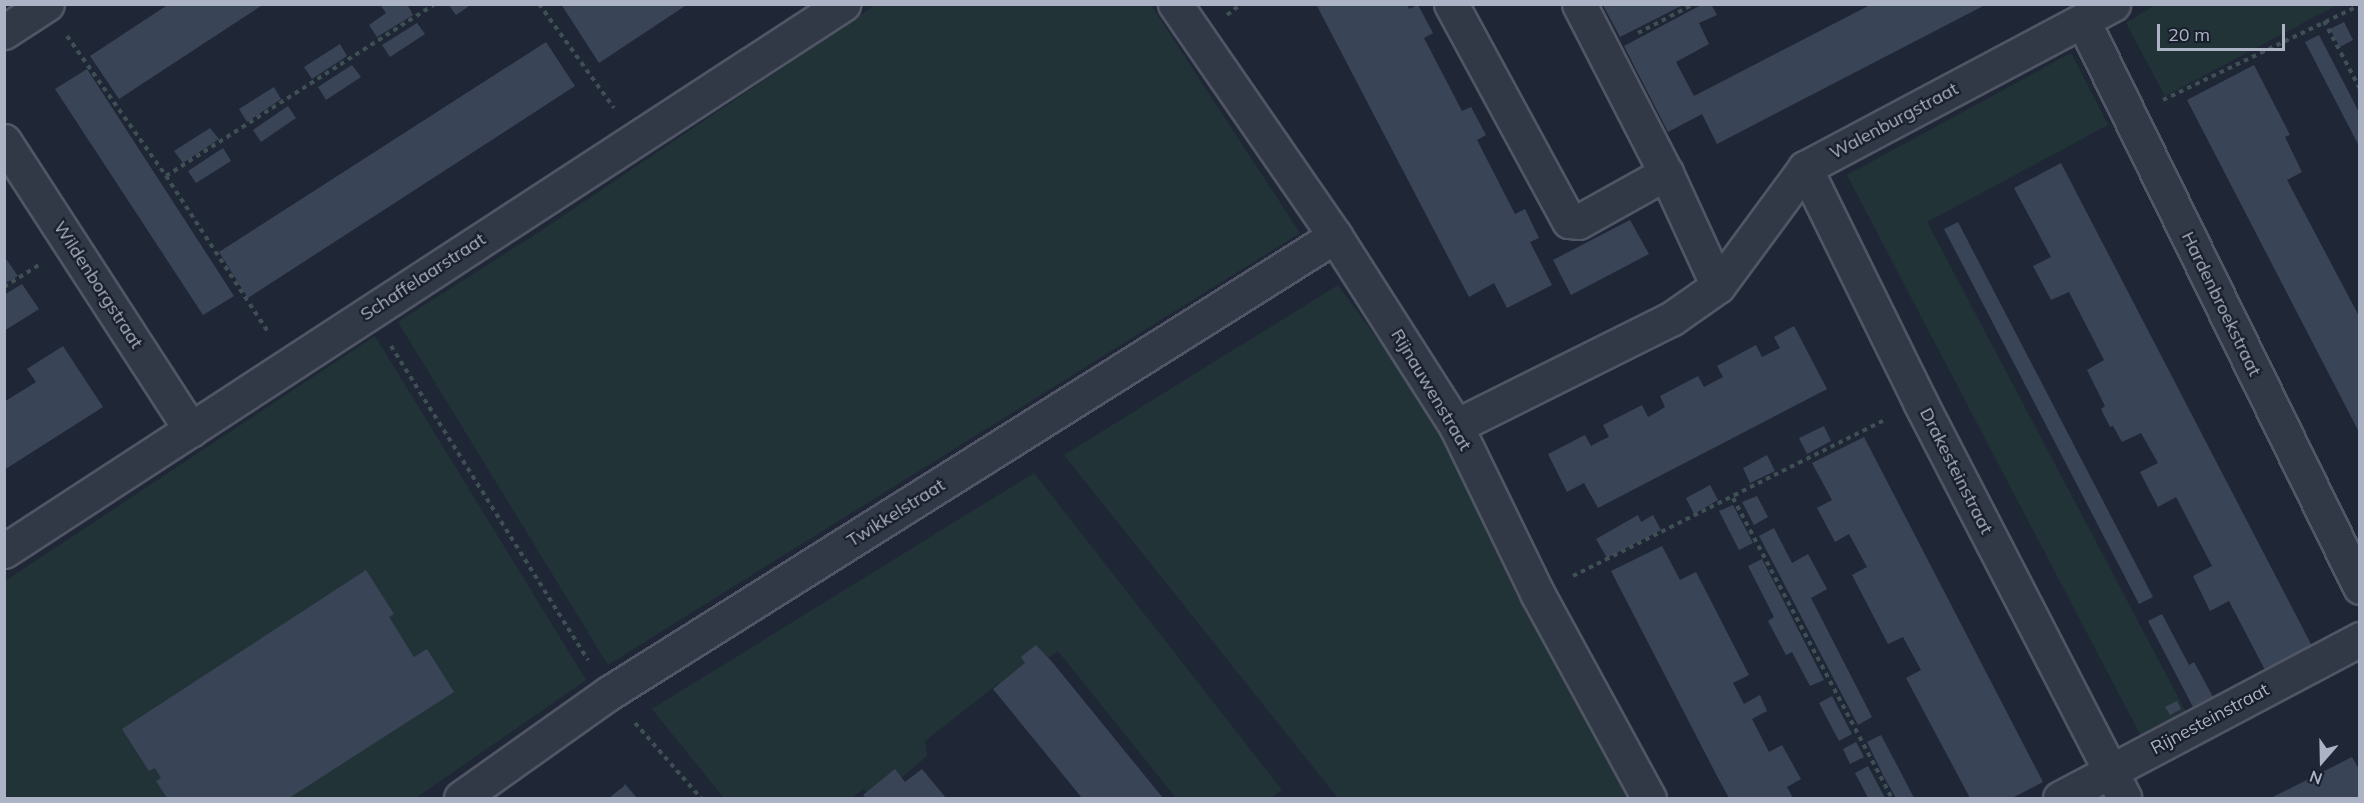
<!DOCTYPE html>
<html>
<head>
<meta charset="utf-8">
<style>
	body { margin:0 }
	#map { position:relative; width:2364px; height:803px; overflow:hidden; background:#1f2736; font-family:Mulish,sans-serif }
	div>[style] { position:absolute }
	.green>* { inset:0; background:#213337 }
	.building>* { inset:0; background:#3a4457 }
	.path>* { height:4px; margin-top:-2px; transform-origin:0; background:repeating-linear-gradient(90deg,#3e5054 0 4.5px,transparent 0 9px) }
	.roads { filter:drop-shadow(2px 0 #505665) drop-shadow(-2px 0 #505665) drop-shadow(0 2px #505665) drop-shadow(0 -2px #505665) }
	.street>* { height:33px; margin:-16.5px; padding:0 16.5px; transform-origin:16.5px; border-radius:16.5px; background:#323946 }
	span { translate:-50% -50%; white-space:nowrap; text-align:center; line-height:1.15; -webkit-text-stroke:4.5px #181e2b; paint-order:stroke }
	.street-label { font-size:18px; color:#acb3c4 }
	.frame { position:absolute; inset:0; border:6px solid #acb3c4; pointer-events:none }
	.north { position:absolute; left:2292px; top:731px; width:60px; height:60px; -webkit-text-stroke:4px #181e2b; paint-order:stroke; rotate:200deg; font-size:16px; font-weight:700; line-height:24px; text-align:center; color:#acb3c4 }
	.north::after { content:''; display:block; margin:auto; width:21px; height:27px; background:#acb3c4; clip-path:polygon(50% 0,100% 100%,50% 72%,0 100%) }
	.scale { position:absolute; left:2157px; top:24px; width:128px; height:27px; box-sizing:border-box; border:3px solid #acb3c4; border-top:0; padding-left:8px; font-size:18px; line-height:21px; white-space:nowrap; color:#acb3c4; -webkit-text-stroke:4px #181e2b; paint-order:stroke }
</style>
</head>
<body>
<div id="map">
	<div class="green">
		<div style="clip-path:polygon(877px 4px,1151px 5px,1300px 233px,608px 665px,398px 322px,542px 230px)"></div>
		<div style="clip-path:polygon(2155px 5px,2155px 4px,2337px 5px,2165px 96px,2126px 23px)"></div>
		<div style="clip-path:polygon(2071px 53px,2108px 125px,1927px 222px,2187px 714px,2142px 738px,1847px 175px)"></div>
		<div style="clip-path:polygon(1338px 285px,1403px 374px,1442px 437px,1631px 798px,1338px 798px,1064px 455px)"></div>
		<div style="clip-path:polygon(375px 336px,586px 680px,416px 798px,5px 798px,5px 581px)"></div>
		<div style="clip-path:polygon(1034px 473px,1282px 790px,1271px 798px,1176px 798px,1058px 651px,1006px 688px,999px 683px,925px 741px,927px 756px,878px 798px,872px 798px,864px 789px,851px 798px,724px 798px,652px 709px)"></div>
	</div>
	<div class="building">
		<div style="clip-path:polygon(169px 4px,264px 4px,119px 99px,90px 56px)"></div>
		<div style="clip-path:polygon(380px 4px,407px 4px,413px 15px,377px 37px,369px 25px,386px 13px)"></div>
		<div style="clip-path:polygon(448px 4px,472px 4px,456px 15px)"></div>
		<div style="clip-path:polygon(561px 4px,688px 4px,599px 63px)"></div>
		<div style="clip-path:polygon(1316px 4px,1407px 4px,1409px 9px,1418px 5px,1433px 33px,1424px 38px,1462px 111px,1471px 107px,1486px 135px,1477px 140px,1515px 214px,1525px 209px,1539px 238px,1530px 242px,1552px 285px,1507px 308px,1494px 283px,1469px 297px)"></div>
		<div style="clip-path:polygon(1703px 4px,1711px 4px,1717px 15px,1699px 23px,1709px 44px,1676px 62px,1694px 96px,1872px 4px,1987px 4px,1717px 144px,1702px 114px,1668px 132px,1624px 46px)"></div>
		<div style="clip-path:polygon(1603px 5px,1683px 5px,1620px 37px)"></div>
		<div style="clip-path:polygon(2344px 22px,2353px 40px,2340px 47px,2330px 29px)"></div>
		<div style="clip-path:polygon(417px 23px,425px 34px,390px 57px,382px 45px)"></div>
		<div style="clip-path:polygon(2319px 35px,2360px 114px,2360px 148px,2305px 42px)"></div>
		<div style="clip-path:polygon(546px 42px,575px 86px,248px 298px,219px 252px)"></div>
		<div style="clip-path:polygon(340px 44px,347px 56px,312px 79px,304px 67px)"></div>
		<div style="clip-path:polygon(352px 65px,361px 77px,326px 100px,318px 87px)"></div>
		<div style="clip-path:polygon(2254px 65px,2290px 135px,2285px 137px,2302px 172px,2287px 180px,2360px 318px,2360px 434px,2187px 100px)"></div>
		<div style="clip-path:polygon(87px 69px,234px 296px,203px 315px,55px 89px)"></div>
		<div style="clip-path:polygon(274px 87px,281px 99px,247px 122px,239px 109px)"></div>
		<div style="clip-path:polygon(288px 106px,296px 118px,261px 142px,253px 130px)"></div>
		<div style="clip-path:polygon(210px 128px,219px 139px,183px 163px,174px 151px)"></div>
		<div style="clip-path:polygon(223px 148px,231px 161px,196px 183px,188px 171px)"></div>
		<div style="clip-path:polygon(2061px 163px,2312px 646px,2265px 670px,2229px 601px,2210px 611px,2193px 576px,2212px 566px,2176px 497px,2158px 507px,2140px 472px,2158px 463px,2141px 433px,2122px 442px,2113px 426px,2110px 427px,2101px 409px,2105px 406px,2087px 370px,2104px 360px,2069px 292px,2051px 300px,2033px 266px,2051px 257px,2014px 188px)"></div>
		<div style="clip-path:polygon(1630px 220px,1649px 254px,1571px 295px,1553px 260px)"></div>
		<div style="clip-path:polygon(1958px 222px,2153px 597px,2139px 604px,1944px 229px)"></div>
		<div style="clip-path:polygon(4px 256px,18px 276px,4px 284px)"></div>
		<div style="clip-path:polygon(22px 284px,39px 309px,4px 331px,4px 295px)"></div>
		<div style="clip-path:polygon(1794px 326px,1827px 389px,1598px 508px,1584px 483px,1567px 492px,1548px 454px,1585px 435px,1591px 446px,1600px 441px,1609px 437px,1603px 425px,1642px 405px,1648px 417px,1657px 412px,1665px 407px,1660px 396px,1698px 376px,1704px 387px,1723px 377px,1717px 366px,1756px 345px,1762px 357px,1780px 348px,1774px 337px)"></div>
		<div style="clip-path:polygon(63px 346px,103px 407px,4px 470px,4px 402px,36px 382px,27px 369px)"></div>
		<div style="clip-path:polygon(1824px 426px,1831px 441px,1807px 454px,1799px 438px)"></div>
		<div style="clip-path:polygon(1864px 437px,2043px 782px,2012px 798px,1970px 798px,1906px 678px,1921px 670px,1903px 637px,1888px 644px,1852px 575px,1867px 567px,1849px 534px,1835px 542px,1817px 508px,1832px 500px,1812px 463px)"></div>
		<div style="clip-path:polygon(1767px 455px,1775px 471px,1750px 483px,1743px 468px)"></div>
		<div style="clip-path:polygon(1710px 485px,1718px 500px,1694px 514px,1686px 498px)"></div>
		<div style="clip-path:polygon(1757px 496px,1768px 517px,1754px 525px,1742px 502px)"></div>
		<div style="clip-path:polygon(1733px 505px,1753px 543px,1739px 550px,1719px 511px)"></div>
		<div style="clip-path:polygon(1638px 515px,1641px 522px,1653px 515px,1661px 530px,1607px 558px,1596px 539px)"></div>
		<div style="clip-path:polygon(1774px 528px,1792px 563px,1808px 554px,1827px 589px,1811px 598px,1872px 717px,1858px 725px,1759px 536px)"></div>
		<div style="clip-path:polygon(1662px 546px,1680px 580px,1696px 572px,1749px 675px,1733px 683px,1744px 704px,1760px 695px,1767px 711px,1752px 719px,1769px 752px,1782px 745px,1801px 779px,1787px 787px,1793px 798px,1729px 798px,1718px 778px,1611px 571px)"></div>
		<div style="clip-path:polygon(1762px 559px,1824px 680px,1810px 686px,1792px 652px,1786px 655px,1768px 621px,1774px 617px,1748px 566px)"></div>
		<div style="clip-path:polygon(366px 570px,394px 614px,389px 617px,414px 657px,427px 649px,454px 692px,289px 798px,167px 798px,156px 781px,161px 778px,155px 768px,149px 771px,122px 729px)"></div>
		<div style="clip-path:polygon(2162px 614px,2189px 665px,2194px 662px,2213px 697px,2193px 707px,2148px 621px)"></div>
		<div style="clip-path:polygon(1036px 645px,1053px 663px,1163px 798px,1082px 798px,993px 689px,1025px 663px,1021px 657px)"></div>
		<div style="clip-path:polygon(1832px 696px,1852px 734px,1839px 741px,1819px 703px)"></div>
		<div style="clip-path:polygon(2177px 701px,2181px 709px,2170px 715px,2165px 707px)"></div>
		<div style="clip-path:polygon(1881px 735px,1899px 769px,1914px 798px,1896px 798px,1884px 777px,1867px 742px)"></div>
		<div style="clip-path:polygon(1856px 742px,1864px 757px,1850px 764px,1843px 749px)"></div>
		<div style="clip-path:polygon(2352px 757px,2360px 771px,2360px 798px,2271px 798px)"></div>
		<div style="clip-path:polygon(1868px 766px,1877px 783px,1885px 798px,1868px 798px,1864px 790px,1855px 773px)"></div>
		<div style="clip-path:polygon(895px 769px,905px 782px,922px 769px,946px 798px,866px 798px,863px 795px)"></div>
		<div style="clip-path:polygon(625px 784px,637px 798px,609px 798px,624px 786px)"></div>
	</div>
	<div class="path">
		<div style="left:539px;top:4px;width:128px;rotate:54.2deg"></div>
		<div style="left:1227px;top:15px;width:18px;rotate:-38deg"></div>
		<div style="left:2324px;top:21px;width:77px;rotate:62.1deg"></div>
		<div style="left:1638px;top:33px;width:63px;rotate:-27.4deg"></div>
		<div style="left:67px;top:36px;width:171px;rotate:54.7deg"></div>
		<div style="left:166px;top:176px;width:186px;rotate:56.8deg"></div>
		<div style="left:2163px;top:100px;width:219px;rotate:-25.7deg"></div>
		<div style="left:166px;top:176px;width:319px;rotate:-32.6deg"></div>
		<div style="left:4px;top:287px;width:41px;rotate:-32.2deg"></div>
		<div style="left:391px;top:346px;width:371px;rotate:57.9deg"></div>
		<div style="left:1733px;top:498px;width:340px;rotate:62.1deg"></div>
		<div style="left:1573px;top:576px;width:349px;rotate:-26.6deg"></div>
		<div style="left:635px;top:723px;width:100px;rotate:48.7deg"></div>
	</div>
	<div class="roads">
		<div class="street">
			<div style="left:1175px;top:4px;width:282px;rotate:55.4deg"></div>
			<div style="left:1335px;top:236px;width:225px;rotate:57.5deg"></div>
			<div style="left:1456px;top:426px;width:186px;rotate:64.1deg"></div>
			<div style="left:1537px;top:593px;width:234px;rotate:61.4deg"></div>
			<div style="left:1451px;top:4px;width:247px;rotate:61.5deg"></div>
			<div style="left:1569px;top:221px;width:9px;rotate:6deg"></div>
			<div style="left:1578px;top:222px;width:101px;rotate:-29.1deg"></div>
			<div style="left:1579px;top:4px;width:190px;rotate:62.8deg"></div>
			<div style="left:1666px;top:173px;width:124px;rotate:65.3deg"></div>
			<div style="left:2083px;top:21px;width:630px;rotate:63.92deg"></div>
			<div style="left:4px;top:32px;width:51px;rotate:-33.1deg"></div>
			<div style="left:4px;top:141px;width:344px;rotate:57.1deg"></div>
			<div style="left:1805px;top:168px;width:261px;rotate:63.8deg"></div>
			<div style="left:1920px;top:402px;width:445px;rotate:62.7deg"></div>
			<div style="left:1456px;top:426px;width:240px;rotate:-26.5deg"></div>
			<div style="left:1671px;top:319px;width:57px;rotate:-35.1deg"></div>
			<div style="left:1718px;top:286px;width:147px;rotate:-53.6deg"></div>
			<div style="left:1805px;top:168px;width:349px;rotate:-28deg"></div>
			<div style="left:4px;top:551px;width:1002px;rotate:-33.1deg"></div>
			<div style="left:461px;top:798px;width:181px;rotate:-35.4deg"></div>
			<div style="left:609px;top:693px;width:858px;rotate:-32.19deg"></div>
			<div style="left:2060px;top:798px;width:340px;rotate:-27.9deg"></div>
		</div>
	</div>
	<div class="street-label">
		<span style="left:1894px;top:121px;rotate:-28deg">Walenburgstraat</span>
		<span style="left:423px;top:277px;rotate:-33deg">Schaffelaarstraat</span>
		<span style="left:98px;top:285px;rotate:57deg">Wildenborgstraat</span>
		<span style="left:2221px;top:304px;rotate:64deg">Hardenbroekstraat</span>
		<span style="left:1431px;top:390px;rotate:59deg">Rijnauwenstraat</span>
		<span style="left:1956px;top:471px;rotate:63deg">Drakesteinstraat</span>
		<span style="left:896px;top:513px;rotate:-32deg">Twikkelstraat</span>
		<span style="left:2210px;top:719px;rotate:-28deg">Rijnesteinstraat</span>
	</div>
	<div class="frame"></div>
	<div class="north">N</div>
	<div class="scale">20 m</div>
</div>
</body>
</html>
